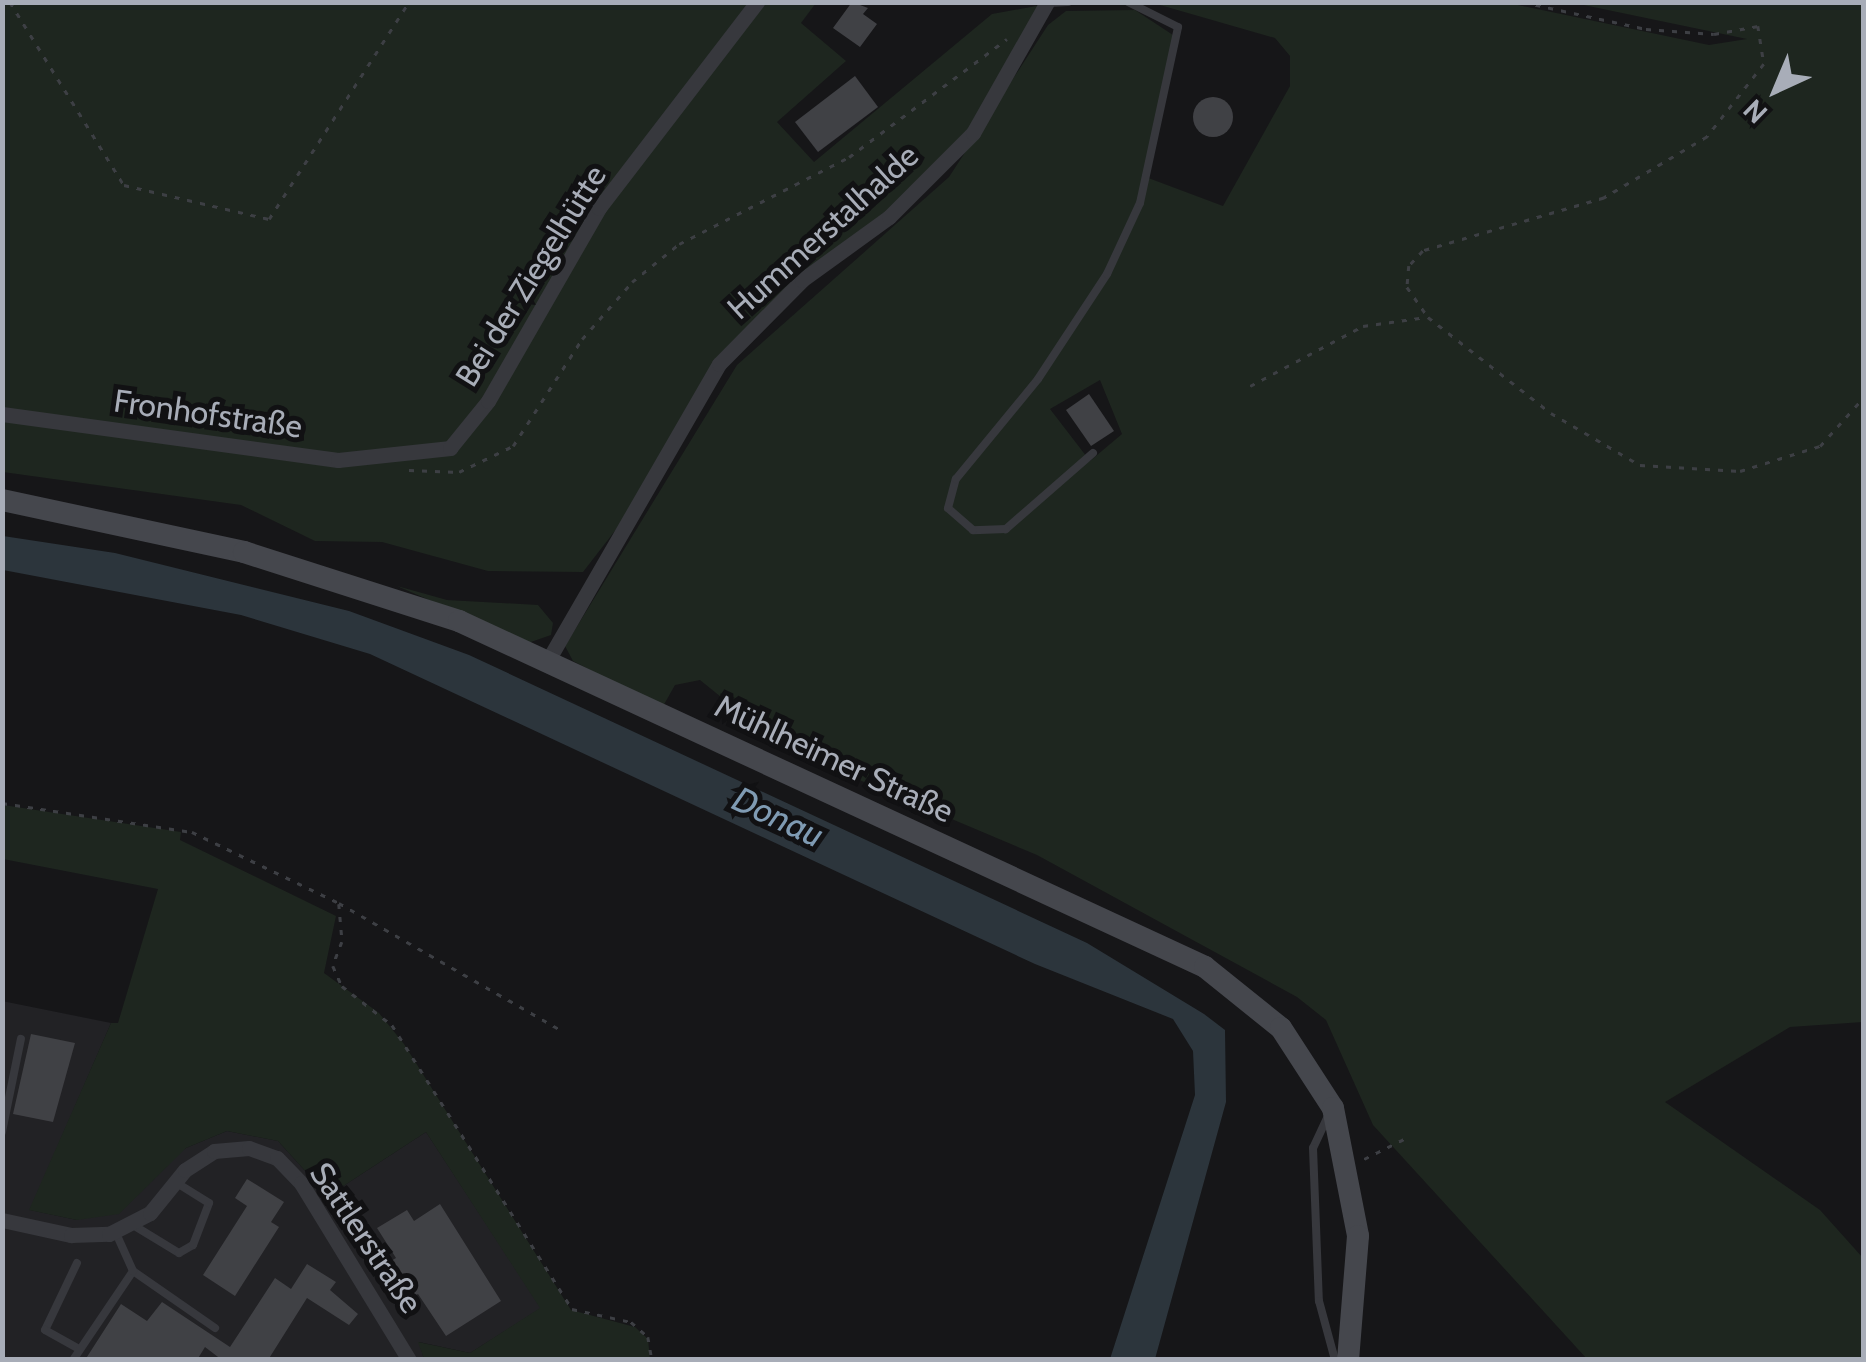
<!DOCTYPE html>
<html>
<head>
<meta charset="utf-8">
<style>
	body { margin:0 }
	#map { position:relative; width:1866px; height:1362px; overflow:hidden; background:#161618; font-family:Cabin,sans-serif }
	div>[style] { position:absolute }
	.built>* { inset:0; background:#222225 }
	.green>* { inset:0; background:#1e261f }
	.water>* { inset:0; background:#2c353c }
	.building>* { inset:0; background:#404145 }
	.round { border-radius:50% }
	.path>* { height:2.5px; margin-top:-1.25px; transform-origin:0; background:repeating-linear-gradient(90deg,#3d3f44 0 5px,transparent 0 13px) }
	.lane>* { height:8px; margin:-4px; padding:0 4px; transform-origin:4px; border-radius:4px; background:#37383d }
	.street>* { height:15px; margin:-7.5px; padding:0 7.5px; transform-origin:7.5px; border-radius:7.5px; background:#37383d }
	.secondary>* { height:22px; margin:-11px; padding:0 11px; transform-origin:11px; border-radius:11px; background:#45474d }
	span { translate:-50% -50%; white-space:nowrap; text-align:center; line-height:1.15; -webkit-text-stroke:10px #111113; paint-order:stroke }
	.street-label { font-size:32px; color:#a8adb8 }
	.water-label { font-size:35px; color:#7f9bb3; font-style:italic }
	.frame { position:absolute; inset:0; border:5px solid #a8adb8; pointer-events:none }
	.north { position:absolute; left:1726px; top:40px; width:100px; height:100px; -webkit-text-stroke:8px #111113; paint-order:stroke; rotate:224deg; font-size:28px; font-weight:700; line-height:40px; text-align:center; color:#a8adb8 }
	.north::after { content:''; display:block; margin:auto; width:35px; height:45px; background:#a8adb8; clip-path:polygon(50% 0,100% 100%,50% 72%,0 100%) }
</style>
</head>
<body>
<div id="map">
	<div class="built">
		<div style="clip-path:polygon(2px 1001px,111px 1023px,30px 1210px,77px 1220px,186px 1148px,227px 1131px,278px 1141px,328px 1196px,426px 1132px,541px 1308px,470px 1353px,419px 1342px,424px 1359px,3px 1359px)"></div>
	</div>
	<div class="green">
		<div style="clip-path:polygon(2px 3px,816px 3px,801px 23px,846px 61px,777px 122px,814px 162px,992px 14px,1047px 4px,973px 133px,889px 217px,802px 280px,719px 364px,649px 487px,583px 572px,488px 571px,382px 542px,315px 541px,241px 505px,3px 472px)"></div>
		<div style="clip-path:polygon(evenodd,1153px 3px,1508px 3px,1709px 45px,1747px 39px,1574px 3px,1863px 3px,1863px 1022px,1790px 1027px,1665px 1102px,1820px 1210px,1863px 1258px,1863px 1359px,1587px 1359px,1373px 1125px,1326px 1020px,1297px 997px,1037px 855px,741px 730px,737px 710px,700px 680px,675px 685px,662px 708px,573px 661px,565px 646px,737px 365px,949px 177px,1048px 25px,1066px 11px,1135px 10px,1173px 35px,1143px 176px,1223px 206px,1290px 86px,1290px 56px,1275px 38px,1153px 3px,1100px 380px,1122px 434px,1090px 461px,1050px 409px,1100px 380px)"></div>
		<div style="clip-path:polygon(397px 586px,447px 600px,538px 605px,553px 623px,551px 635px,528px 643px)"></div>
		<div style="clip-path:polygon(3px 805px,181px 832px,180px 840px,336px 916px,324px 973px,379px 1013px,404px 1044px,571px 1310px,635px 1327px,648px 1339px,650px 1359px,424px 1359px,418px 1342px,470px 1353px,540px 1308px,426px 1132px,328px 1196px,278px 1141px,227px 1131px,186px 1148px,119px 1214px,77px 1220px,29px 1210px,111px 1023px,118px 1023px,158px 889px,3px 859px)"></div>
	</div>
	<div class="water">
		<div style="clip-path:polygon(3px 536px,115px 553px,349px 611px,469px 655px,1087px 943px,1204px 1014px,1225px 1030px,1226px 1102px,1155px 1359px,1110px 1359px,1195px 1095px,1193px 1051px,1173px 1019px,1035px 964px,370px 654px,241px 615px,3px 570px)"></div>
	</div>
	<div class="building">
		<div style="clip-path:polygon(852px 2px,868px 8px,863px 14px,877px 24px,860px 47px,833px 28px)"></div>
		<div style="clip-path:polygon(855px 76px,878px 107px,818px 152px,795px 122px)"></div>
		<div class="round" style="left:1193px;top:97px;width:40px;height:40px"></div>
		<div style="clip-path:polygon(1089px 394px,1114px 431px,1091px 446px,1066px 410px)"></div>
		<div style="clip-path:polygon(31px 1034px,75px 1043px,53px 1122px,13px 1114px)"></div>
		<div style="clip-path:polygon(247px 1179px,284px 1202px,271px 1222px,279px 1227px,235px 1296px,203px 1275px,247px 1206px,235px 1198px)"></div>
		<div style="clip-path:polygon(440px 1204px,501px 1301px,446px 1336px,418px 1294px,412px 1298px,394px 1285px,389px 1262px,396px 1258px,377px 1228px,407px 1210px,414px 1221px)"></div>
		<div style="clip-path:polygon(307px 1264px,336px 1282px,330px 1290px,358px 1314px,349px 1325px,307px 1298px,268px 1360px,222px 1360px,205px 1347px,197px 1360px,85px 1360px,121px 1304px,147px 1321px,162px 1302px,230px 1347px,275px 1278px,291px 1289px)"></div>
	</div>
	<div class="path">
		<div style="left:10px;top:2px;width:216px;rotate:58.1deg"></div>
		<div style="left:124px;top:185px;width:149px;rotate:13.2deg"></div>
		<div style="left:269px;top:219px;width:258px;rotate:-57.2deg"></div>
		<div style="left:1523px;top:2px;width:126px;rotate:12.4deg"></div>
		<div style="left:1646px;top:29px;width:68px;rotate:4.2deg"></div>
		<div style="left:1714px;top:34px;width:45px;rotate:-10.3deg"></div>
		<div style="left:1758px;top:26px;width:38px;rotate:81deg"></div>
		<div style="left:1764px;top:64px;width:93px;rotate:128deg"></div>
		<div style="left:1707px;top:137px;width:120px;rotate:149.4deg"></div>
		<div style="left:1604px;top:198px;width:189px;rotate:163.7deg"></div>
		<div style="left:1423px;top:251px;width:21px;rotate:133deg"></div>
		<div style="left:1409px;top:266px;width:21px;rotate:95deg"></div>
		<div style="left:1407px;top:287px;width:37px;rotate:55deg"></div>
		<div style="left:1428px;top:317px;width:156px;rotate:38deg"></div>
		<div style="left:1551px;top:413px;width:103px;rotate:30.3deg"></div>
		<div style="left:1640px;top:465px;width:100px;rotate:3.4deg"></div>
		<div style="left:1740px;top:471px;width:84px;rotate:-17.4deg"></div>
		<div style="left:1820px;top:446px;width:66px;rotate:-48.1deg"></div>
		<div style="left:1250px;top:386px;width:128px;rotate:-28deg"></div>
		<div style="left:1363px;top:326px;width:64px;rotate:-8.1deg"></div>
		<div style="left:409px;top:470px;width:50px;rotate:2.3deg"></div>
		<div style="left:459px;top:472px;width:60px;rotate:-25.7deg"></div>
		<div style="left:513px;top:446px;width:127px;rotate:-57.2deg"></div>
		<div style="left:582px;top:339px;width:76px;rotate:-48.7deg"></div>
		<div style="left:632px;top:282px;width:60px;rotate:-39deg"></div>
		<div style="left:679px;top:244px;width:191px;rotate:-27.1deg"></div>
		<div style="left:849px;top:157px;width:197px;rotate:-36.8deg"></div>
		<div style="left:2px;top:803px;width:192px;rotate:8.7deg"></div>
		<div style="left:192px;top:832px;width:163px;rotate:25.8deg"></div>
		<div style="left:339px;top:903px;width:254px;rotate:29.8deg"></div>
		<div style="left:339px;top:904px;width:38px;rotate:85deg"></div>
		<div style="left:342px;top:942px;width:26px;rotate:111deg"></div>
		<div style="left:333px;top:966px;width:22px;rotate:66deg"></div>
		<div style="left:342px;top:986px;width:63px;rotate:38deg"></div>
		<div style="left:392px;top:1025px;width:336px;rotate:57.6deg"></div>
		<div style="left:572px;top:1309px;width:60px;rotate:12.4deg"></div>
		<div style="left:631px;top:1322px;width:23px;rotate:41deg"></div>
		<div style="left:648px;top:1337px;width:23px;rotate:80deg"></div>
		<div style="left:1364px;top:1159px;width:45px;rotate:-26.6deg"></div>
	</div>
	<div class="lane">
		<div style="left:1048px;top:3px;width:20px;rotate:-3deg"></div>
		<div style="left:1093px;top:453px;width:116px;rotate:138.9deg"></div>
		<div style="left:1006px;top:529px;width:33px;rotate:178deg"></div>
		<div style="left:973px;top:530px;width:33px;rotate:-139deg"></div>
		<div style="left:948px;top:508px;width:30px;rotate:-75deg"></div>
		<div style="left:956px;top:479px;width:129px;rotate:-50.6deg"></div>
		<div style="left:1038px;top:379px;width:126px;rotate:-56.7deg"></div>
		<div style="left:1107px;top:274px;width:78px;rotate:-65.1deg"></div>
		<div style="left:1140px;top:203px;width:180px;rotate:-77.8deg"></div>
		<div style="left:1178px;top:27px;width:56px;rotate:-153.4deg"></div>
		<div style="left:1328px;top:1116px;width:35px;rotate:115deg"></div>
		<div style="left:1313px;top:1148px;width:153px;rotate:87.8deg"></div>
		<div style="left:1319px;top:1301px;width:61px;rotate:74.8deg"></div>
		<div style="left:2px;top:1132px;width:95px;rotate:-78.5deg"></div>
		<div style="left:133px;top:1225px;width:54px;rotate:31.3deg"></div>
		<div style="left:179px;top:1253px;width:16px;rotate:-30deg"></div>
		<div style="left:193px;top:1245px;width:45px;rotate:-69.1deg"></div>
		<div style="left:209px;top:1203px;width:40px;rotate:-148deg"></div>
		<div style="left:77px;top:1263px;width:74px;rotate:115.5deg"></div>
		<div style="left:45px;top:1330px;width:39px;rotate:29deg"></div>
		<div style="left:133px;top:1271px;width:100px;rotate:34.8deg"></div>
		<div style="left:73px;top:1360px;width:107px;rotate:-56deg"></div>
		<div style="left:133px;top:1271px;width:44px;rotate:-114.2deg"></div>
	</div>
	<div class="street">
		<div style="left:2px;top:414px;width:339px;rotate:7.8deg"></div>
		<div style="left:338px;top:460px;width:113px;rotate:-6.1deg"></div>
		<div style="left:450px;top:448px;width:60px;rotate:-51deg"></div>
		<div style="left:488px;top:401px;width:223px;rotate:-60.1deg"></div>
		<div style="left:599px;top:208px;width:260px;rotate:-52.5deg"></div>
		<div style="left:547px;top:662px;width:344px;rotate:-60deg"></div>
		<div style="left:719px;top:364px;width:118px;rotate:-45.3deg"></div>
		<div style="left:802px;top:280px;width:107px;rotate:-35.9deg"></div>
		<div style="left:889px;top:217px;width:119px;rotate:-45deg"></div>
		<div style="left:973px;top:133px;width:150px;rotate:-60.5deg"></div>
		<div style="left:2px;top:1220px;width:71px;rotate:12.3deg"></div>
		<div style="left:71px;top:1235px;width:38px;rotate:-2deg"></div>
		<div style="left:109px;top:1234px;width:46px;rotate:-27.1deg"></div>
		<div style="left:150px;top:1213px;width:55px;rotate:-50.9deg"></div>
		<div style="left:185px;top:1170px;width:35px;rotate:-33deg"></div>
		<div style="left:214px;top:1151px;width:35px;rotate:-5deg"></div>
		<div style="left:249px;top:1148px;width:30px;rotate:20deg"></div>
		<div style="left:277px;top:1158px;width:35px;rotate:46deg"></div>
		<div style="left:301px;top:1183px;width:207px;rotate:58.6deg"></div>
	</div>
	<div class="secondary">
		<div style="left:2px;top:500px;width:248px;rotate:12.1deg"></div>
		<div style="left:244px;top:552px;width:226px;rotate:17.8deg"></div>
		<div style="left:459px;top:621px;width:822px;rotate:24.88deg"></div>
		<div style="left:1205px;top:967px;width:97px;rotate:38.8deg"></div>
		<div style="left:1281px;top:1028px;width:95px;rotate:57deg"></div>
		<div style="left:1333px;top:1108px;width:130px;rotate:78.9deg"></div>
		<div style="left:1358px;top:1236px;width:124px;rotate:94.6deg"></div>
	</div>
	<div class="street-label">
		<span style="left:823px;top:232px;rotate:-42deg">Hummerstalhalde</span>
		<span style="left:531px;top:276px;rotate:-58deg">Bei der Ziegelhütte</span>
		<span style="left:208px;top:414px;rotate:8deg">Fronhofstraße</span>
		<span style="left:834px;top:759px;rotate:25deg">Mühlheimer Straße</span>
		<span style="left:366px;top:1238px;rotate:56deg">Sattlerstraße</span>
	</div>
	<div class="water-label">
		<span style="left:778px;top:817px;rotate:25deg">Donau</span>
	</div>
	<div class="frame"></div>
	<div class="north">N</div>
</div>
</body>
</html>
